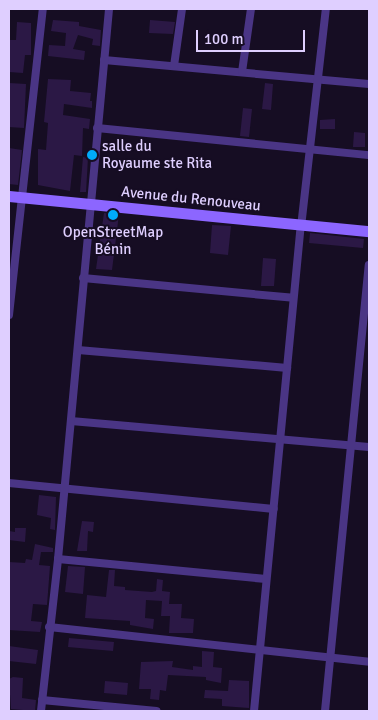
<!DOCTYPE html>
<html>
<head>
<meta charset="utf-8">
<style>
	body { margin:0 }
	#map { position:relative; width:378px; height:720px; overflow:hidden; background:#160d23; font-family:Signika,sans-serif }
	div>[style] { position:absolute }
	.building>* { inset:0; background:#2b1845 }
	.street>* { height:8px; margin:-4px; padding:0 4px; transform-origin:4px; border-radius:4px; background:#4a3585 }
	.secondary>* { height:11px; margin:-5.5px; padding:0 5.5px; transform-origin:5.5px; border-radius:5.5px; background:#8c66ff }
	.dots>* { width:14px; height:14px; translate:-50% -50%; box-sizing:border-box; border:2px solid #160d23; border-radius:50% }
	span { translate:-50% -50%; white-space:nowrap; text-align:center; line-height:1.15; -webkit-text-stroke:4px #160d23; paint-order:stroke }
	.poi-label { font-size:15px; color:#dfcfff }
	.left { translate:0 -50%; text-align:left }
	.street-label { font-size:15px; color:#dfcfff }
	.frame { position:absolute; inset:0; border:10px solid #dfcfff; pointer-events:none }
	.scale { position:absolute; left:196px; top:30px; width:109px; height:22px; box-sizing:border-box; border:2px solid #dfcfff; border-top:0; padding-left:6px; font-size:15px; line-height:18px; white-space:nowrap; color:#dfcfff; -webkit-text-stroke:4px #160d23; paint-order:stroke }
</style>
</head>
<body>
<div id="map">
	<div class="building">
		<div style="clip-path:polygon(53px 20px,79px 22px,79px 26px,101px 30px,100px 46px,92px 45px,93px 39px,78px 35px,73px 49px,85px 51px,84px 60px,48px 56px,49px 45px,65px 46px,66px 33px,51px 31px)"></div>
		<div style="clip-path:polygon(150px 20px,175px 22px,173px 34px,149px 33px)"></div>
		<div style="clip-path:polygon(17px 22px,31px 23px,31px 55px,25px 55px,23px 73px,9px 72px,10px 40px,16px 40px)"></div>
		<div style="clip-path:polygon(48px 79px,71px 80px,70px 91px,91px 93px,90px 101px,92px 101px,92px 108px,64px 104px,63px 115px,90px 119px,89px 129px,83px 128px,82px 156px,74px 155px,70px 191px,38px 185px,38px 149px,46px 150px,48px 123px,44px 122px)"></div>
		<div style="clip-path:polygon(9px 83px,26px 84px,24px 128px,9px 127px)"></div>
		<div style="clip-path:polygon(265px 83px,273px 84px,271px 110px,262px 109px)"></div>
		<div style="clip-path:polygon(243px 108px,252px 109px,249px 137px,240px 136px)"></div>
		<div style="clip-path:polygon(335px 119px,335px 129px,320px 129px,320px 120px)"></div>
		<div style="clip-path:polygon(354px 132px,365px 133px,365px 147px,353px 147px)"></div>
		<div style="clip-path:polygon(9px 148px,22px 150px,18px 185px,9px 184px)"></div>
		<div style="clip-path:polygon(83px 157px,88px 158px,86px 192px,80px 192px)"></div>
		<div style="clip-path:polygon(104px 213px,119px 214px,112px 270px,96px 269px)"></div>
		<div style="clip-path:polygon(212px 225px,231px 226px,228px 255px,210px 253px)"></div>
		<div style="clip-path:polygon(310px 233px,364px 239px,363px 248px,309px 243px)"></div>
		<div style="clip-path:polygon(263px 258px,276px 259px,274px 286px,261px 286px)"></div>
		<div style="clip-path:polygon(39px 495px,56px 497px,55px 530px,50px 529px,51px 518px,37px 515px)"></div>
		<div style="clip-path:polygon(82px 521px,94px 522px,93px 532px,88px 531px,87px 551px,77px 551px)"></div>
		<div style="clip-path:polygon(15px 528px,26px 528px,25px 542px,9px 540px,9px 531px,15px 532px)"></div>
		<div style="clip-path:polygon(35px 544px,53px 548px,53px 552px,41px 552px,39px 565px,50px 566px,47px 605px,33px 604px,31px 621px,42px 622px,40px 632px,9px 630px,9px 562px,25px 563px,26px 559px,32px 560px)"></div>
		<div style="clip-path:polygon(68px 566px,85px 567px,83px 594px,65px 592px)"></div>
		<div style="clip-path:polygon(109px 570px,115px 570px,114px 586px,125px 587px,125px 590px,152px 592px,156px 591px,157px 579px,163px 580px,162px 591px,170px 592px,169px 604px,182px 604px,181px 618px,194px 619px,193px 633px,169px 633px,170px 616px,161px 616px,162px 601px,146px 600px,145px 618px,154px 619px,153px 629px,130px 625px,130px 621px,85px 618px,87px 595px,106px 597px)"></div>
		<div style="clip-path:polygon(69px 638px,114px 642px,113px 651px,68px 647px)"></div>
		<div style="clip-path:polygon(9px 646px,38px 650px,36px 664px,9px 661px)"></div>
		<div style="clip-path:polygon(202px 651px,214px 652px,213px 667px,222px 668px,221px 683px,206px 680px,206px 677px,168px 675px,166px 691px,160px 690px,159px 700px,150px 699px,151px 689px,139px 689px,141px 662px,173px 661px,172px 667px,193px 670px,193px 666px,202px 667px)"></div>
		<div style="clip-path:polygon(13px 677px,23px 678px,22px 698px,36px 700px,35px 711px,11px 709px,9px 679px)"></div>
		<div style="clip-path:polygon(229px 680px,249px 681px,249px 708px,222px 706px,222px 699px,204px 698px,205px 690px,228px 691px)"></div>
		<div style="clip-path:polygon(105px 681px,128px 683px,127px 695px,104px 693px)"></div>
	</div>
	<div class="street">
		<div style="left:104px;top:60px;width:266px;rotate:5.2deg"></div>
		<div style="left:174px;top:66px;width:58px;rotate:-82deg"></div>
		<div style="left:242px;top:72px;width:64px;rotate:-81.9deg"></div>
		<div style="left:97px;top:128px;width:273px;rotate:5.7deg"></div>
		<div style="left:83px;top:278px;width:211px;rotate:5.4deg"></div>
		<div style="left:9px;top:315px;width:308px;rotate:-83.7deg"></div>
		<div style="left:78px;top:350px;width:210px;rotate:4.9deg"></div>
		<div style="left:71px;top:421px;width:299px;rotate:5deg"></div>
		<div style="left:9px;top:483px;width:266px;rotate:5.6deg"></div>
		<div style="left:58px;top:559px;width:209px;rotate:5.5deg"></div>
		<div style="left:49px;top:627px;width:322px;rotate:6.2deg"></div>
		<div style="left:42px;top:700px;width:115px;rotate:5.5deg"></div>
		<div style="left:41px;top:711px;width:153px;rotate:-83.6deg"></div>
		<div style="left:58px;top:559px;width:552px;rotate:-84.7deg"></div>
		<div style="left:254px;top:711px;width:486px;rotate:-84.5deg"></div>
		<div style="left:301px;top:227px;width:219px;rotate:-83.5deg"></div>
		<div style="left:325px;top:711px;width:448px;rotate:-84.4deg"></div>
	</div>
	<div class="secondary">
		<div style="left:9px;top:196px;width:362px;rotate:5.6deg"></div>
	</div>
	<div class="dots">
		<div style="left:92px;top:155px;background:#00aafa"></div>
		<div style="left:113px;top:215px;background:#00aafa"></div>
	</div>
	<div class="poi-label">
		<span class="left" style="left:102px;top:155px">salle du<br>Royaume ste Rita</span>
		<span style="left:113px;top:241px">OpenStreetMap<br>Bénin</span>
	</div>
	<div class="street-label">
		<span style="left:191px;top:199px;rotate:6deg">Avenue du Renouveau</span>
	</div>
	<div class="frame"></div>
	<div class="scale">100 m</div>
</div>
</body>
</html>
